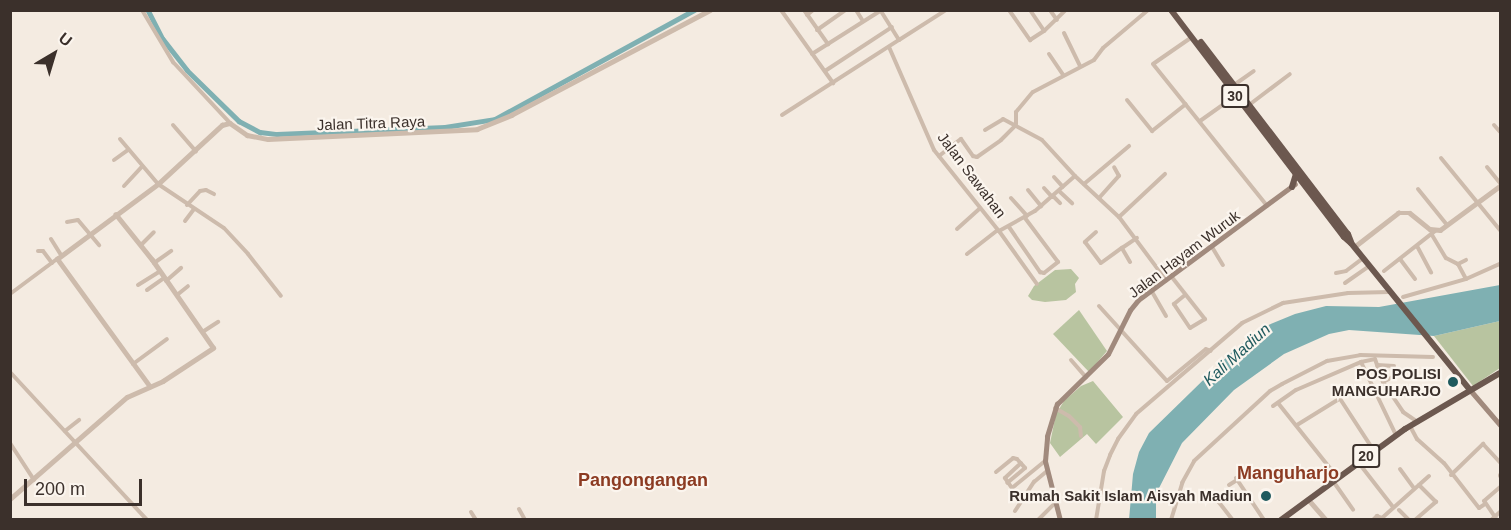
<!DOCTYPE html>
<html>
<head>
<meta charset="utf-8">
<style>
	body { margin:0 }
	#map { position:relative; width:1511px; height:530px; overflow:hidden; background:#f4ebe1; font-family:Helvetica,sans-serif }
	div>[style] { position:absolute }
	.green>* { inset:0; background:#b8c4a0 }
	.water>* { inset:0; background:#7fb0b2 }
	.canal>* { height:4.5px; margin:-2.25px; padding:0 2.25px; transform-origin:2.25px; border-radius:2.25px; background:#7fb0b2 }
	.minor>* { height:4px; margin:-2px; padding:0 2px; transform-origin:2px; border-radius:2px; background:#cdbbac }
	.tertiary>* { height:4.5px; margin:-2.25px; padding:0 2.25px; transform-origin:2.25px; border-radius:2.25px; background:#cdbbac }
	.secondary>* { height:5px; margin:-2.5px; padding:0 2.5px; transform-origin:2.5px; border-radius:2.5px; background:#a18a7d }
	.trunk>* { height:6px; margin:-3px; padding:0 3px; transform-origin:3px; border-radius:3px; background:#6c584f }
	.dots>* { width:16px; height:16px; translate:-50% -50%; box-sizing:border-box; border:3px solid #fbf5ee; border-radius:50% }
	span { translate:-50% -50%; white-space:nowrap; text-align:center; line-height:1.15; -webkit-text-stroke:4.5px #fbf5ee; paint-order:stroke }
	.shield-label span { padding:2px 4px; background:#fbf5ee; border:2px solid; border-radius:4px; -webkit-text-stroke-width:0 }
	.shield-label { font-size:14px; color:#3b302b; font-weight:700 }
	.street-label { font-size:15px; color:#3b302b }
	.poi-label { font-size:15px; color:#3b302b; font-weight:700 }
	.right { translate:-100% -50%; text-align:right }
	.water-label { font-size:16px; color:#1f5a5e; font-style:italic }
	.quarter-label { font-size:18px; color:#8c3b22; font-weight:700 }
	.frame { position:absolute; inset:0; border:12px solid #3b302b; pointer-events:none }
	.north { position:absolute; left:24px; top:24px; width:60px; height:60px; -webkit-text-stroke:4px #fbf5ee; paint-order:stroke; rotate:38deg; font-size:16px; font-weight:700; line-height:24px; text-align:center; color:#3b302b }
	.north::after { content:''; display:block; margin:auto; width:21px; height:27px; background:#3b302b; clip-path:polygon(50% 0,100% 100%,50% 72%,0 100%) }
	.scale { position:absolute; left:24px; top:479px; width:118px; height:27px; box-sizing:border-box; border:3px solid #3b302b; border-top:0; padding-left:8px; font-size:18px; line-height:21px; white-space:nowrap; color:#3b302b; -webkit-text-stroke:4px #fbf5ee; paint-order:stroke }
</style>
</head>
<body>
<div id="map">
	<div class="green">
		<div style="clip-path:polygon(1071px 269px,1079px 278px,1075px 284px,1076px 292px,1066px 300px,1045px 302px,1032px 300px,1028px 296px,1034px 286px,1055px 270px)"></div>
		<div style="clip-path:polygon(1079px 310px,1107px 351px,1089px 372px,1053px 334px)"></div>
		<div style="clip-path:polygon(1500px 321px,1500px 368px,1473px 386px,1434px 336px)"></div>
		<div style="clip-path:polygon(1093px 381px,1123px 417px,1096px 444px,1087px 434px,1060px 457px,1050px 443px,1056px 414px,1064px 401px,1081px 386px)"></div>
	</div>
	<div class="water">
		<div style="clip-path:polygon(1500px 285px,1500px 321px,1434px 336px,1349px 330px,1329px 334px,1284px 354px,1234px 390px,1182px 443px,1156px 494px,1156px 519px,1129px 520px,1133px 474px,1139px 452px,1149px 433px,1233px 351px,1266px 326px,1295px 314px,1326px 306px,1379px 307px)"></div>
	</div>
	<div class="canal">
		<div style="left:148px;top:10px;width:33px;rotate:63deg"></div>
		<div style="left:163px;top:39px;width:39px;rotate:52deg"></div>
		<div style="left:187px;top:70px;width:73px;rotate:44.4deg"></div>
		<div style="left:239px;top:121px;width:24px;rotate:28deg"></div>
		<div style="left:260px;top:132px;width:17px;rotate:7deg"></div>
		<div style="left:277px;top:134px;width:168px;rotate:-2.4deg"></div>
		<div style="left:445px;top:127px;width:51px;rotate:-9.1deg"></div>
		<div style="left:495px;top:119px;width:227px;rotate:-28.7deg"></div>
	</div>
	<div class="minor">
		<div style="left:142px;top:10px;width:61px;rotate:59.2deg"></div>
		<div style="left:173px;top:62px;width:83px;rotate:46.9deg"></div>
		<div style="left:781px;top:10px;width:90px;rotate:54.5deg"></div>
		<div style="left:804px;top:10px;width:42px;rotate:54.8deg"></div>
		<div style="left:856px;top:10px;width:13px;rotate:58deg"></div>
		<div style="left:1009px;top:10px;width:37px;rotate:55deg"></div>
		<div style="left:1030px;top:40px;width:17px;rotate:-33deg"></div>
		<div style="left:1044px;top:31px;width:30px;rotate:-44deg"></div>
		<div style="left:1030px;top:10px;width:25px;rotate:56deg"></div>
		<div style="left:1050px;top:10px;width:12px;rotate:55deg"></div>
		<div style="left:807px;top:15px;width:8px;rotate:-40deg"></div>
		<div style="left:817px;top:30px;width:35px;rotate:-35deg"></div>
		<div style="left:1064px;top:33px;width:37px;rotate:64deg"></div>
		<div style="left:1192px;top:37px;width:47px;rotate:145.3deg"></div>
		<div style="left:1153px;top:64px;width:182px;rotate:51.2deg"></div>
		<div style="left:899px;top:40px;width:56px;rotate:-32.6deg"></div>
		<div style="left:889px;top:47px;width:112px;rotate:66.4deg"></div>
		<div style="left:934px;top:150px;width:104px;rotate:51.3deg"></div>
		<div style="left:999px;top:231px;width:41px;rotate:-29.1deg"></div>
		<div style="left:1035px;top:211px;width:53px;rotate:-41.2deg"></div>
		<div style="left:812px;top:54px;width:80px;rotate:-32.3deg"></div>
		<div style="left:1049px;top:54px;width:25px;rotate:56deg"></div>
		<div style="left:825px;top:71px;width:80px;rotate:-33.3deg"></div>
		<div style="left:1234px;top:85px;width:24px;rotate:-35deg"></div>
		<div style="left:1127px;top:100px;width:40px;rotate:51deg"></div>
		<div style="left:1152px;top:131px;width:43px;rotate:-38.5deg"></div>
		<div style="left:1249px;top:105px;width:51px;rotate:-37.1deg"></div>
		<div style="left:782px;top:115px;width:139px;rotate:-32.7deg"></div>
		<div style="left:899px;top:40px;width:36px;rotate:-122deg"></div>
		<div style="left:1200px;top:121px;width:43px;rotate:-35.5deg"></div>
		<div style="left:1016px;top:124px;width:12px;rotate:-90deg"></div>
		<div style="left:1016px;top:112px;width:26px;rotate:-50deg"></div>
		<div style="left:1033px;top:92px;width:69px;rotate:-27.7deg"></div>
		<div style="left:1094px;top:60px;width:15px;rotate:-53deg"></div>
		<div style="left:1103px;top:48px;width:59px;rotate:-40.2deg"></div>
		<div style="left:173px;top:125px;width:35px;rotate:49deg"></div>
		<div style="left:1494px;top:125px;width:9px;rotate:49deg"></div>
		<div style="left:985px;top:130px;width:21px;rotate:-31deg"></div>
		<div style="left:1003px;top:119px;width:44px;rotate:28.3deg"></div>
		<div style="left:1042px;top:140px;width:49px;rotate:47.5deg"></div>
		<div style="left:1075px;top:176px;width:60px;rotate:43deg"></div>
		<div style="left:1119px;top:217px;width:79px;rotate:53.3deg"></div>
		<div style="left:120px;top:139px;width:59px;rotate:49.8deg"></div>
		<div style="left:158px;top:184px;width:79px;rotate:33.7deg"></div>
		<div style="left:224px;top:228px;width:35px;rotate:47deg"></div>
		<div style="left:248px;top:254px;width:53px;rotate:51.8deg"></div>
		<div style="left:939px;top:156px;width:28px;rotate:-38deg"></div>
		<div style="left:961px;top:139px;width:21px;rotate:55deg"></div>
		<div style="left:973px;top:156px;width:4px;rotate:14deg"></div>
		<div style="left:977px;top:157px;width:29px;rotate:-35deg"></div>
		<div style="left:1001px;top:140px;width:21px;rotate:-45deg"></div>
		<div style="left:1441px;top:158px;width:93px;rotate:50.7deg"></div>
		<div style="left:114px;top:160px;width:17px;rotate:-36deg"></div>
		<div style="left:1487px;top:167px;width:21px;rotate:51deg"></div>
		<div style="left:1054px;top:177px;width:13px;rotate:48deg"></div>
		<div style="left:1084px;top:184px;width:59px;rotate:-40.2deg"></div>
		<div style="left:124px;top:186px;width:26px;rotate:-47deg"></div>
		<div style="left:1044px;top:188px;width:12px;rotate:48deg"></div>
		<div style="left:1418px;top:189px;width:46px;rotate:51.1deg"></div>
		<div style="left:1028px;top:190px;width:21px;rotate:51deg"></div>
		<div style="left:1059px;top:191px;width:18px;rotate:43deg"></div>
		<div style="left:1053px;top:196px;width:10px;rotate:45deg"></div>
		<div style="left:1011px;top:198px;width:24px;rotate:48deg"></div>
		<div style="left:1099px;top:198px;width:30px;rotate:-48deg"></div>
		<div style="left:1119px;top:176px;width:10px;rotate:-119deg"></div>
		<div style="left:187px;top:205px;width:19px;rotate:-47deg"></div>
		<div style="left:200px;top:191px;width:6px;rotate:-9deg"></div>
		<div style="left:206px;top:190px;width:9px;rotate:27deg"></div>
		<div style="left:1119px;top:217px;width:63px;rotate:-43.1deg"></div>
		<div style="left:185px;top:221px;width:15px;rotate:-53deg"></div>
		<div style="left:67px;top:222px;width:11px;rotate:-10deg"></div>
		<div style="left:78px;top:220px;width:33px;rotate:50deg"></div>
		<div style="left:1009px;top:227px;width:55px;rotate:55.4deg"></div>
		<div style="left:1040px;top:272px;width:4px;rotate:14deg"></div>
		<div style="left:1044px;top:273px;width:18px;rotate:-38deg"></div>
		<div style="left:1058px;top:262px;width:55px;rotate:-126.9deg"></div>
		<div style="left:957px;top:229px;width:31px;rotate:-42deg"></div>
		<div style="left:999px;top:231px;width:65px;rotate:54.4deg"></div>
		<div style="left:1096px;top:232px;width:15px;rotate:138deg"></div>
		<div style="left:1085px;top:242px;width:26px;rotate:53deg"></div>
		<div style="left:1101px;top:263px;width:26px;rotate:-36deg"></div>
		<div style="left:1432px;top:235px;width:27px;rotate:59deg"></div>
		<div style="left:1446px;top:258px;width:13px;rotate:27deg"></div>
		<div style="left:1458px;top:264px;width:17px;rotate:62deg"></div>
		<div style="left:51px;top:239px;width:19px;rotate:58deg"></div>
		<div style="left:141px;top:245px;width:18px;rotate:-45deg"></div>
		<div style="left:1417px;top:246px;width:30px;rotate:62deg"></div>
		<div style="left:1212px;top:247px;width:21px;rotate:59deg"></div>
		<div style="left:38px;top:251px;width:5px"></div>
		<div style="left:43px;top:251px;width:15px;rotate:53deg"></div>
		<div style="left:967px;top:254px;width:39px;rotate:-38deg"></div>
		<div style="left:1400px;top:259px;width:25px;rotate:53deg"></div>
		<div style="left:1130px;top:262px;width:16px;rotate:-120deg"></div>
		<div style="left:1122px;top:248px;width:18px;rotate:-34deg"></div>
		<div style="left:154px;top:263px;width:21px;rotate:-35deg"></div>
		<div style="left:1458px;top:264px;width:9px;rotate:-27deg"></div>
		<div style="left:1384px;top:271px;width:65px;rotate:-38.1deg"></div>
		<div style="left:1336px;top:273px;width:10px;rotate:-11deg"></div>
		<div style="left:1346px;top:271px;width:21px;rotate:-37deg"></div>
		<div style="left:1171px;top:276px;width:55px;rotate:51.7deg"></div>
		<div style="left:1205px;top:319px;width:17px;rotate:149deg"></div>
		<div style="left:1190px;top:328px;width:29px;rotate:-124deg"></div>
		<div style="left:1174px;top:304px;width:13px;rotate:-39deg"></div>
		<div style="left:166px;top:281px;width:20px;rotate:-41deg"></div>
		<div style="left:1345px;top:283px;width:29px;rotate:-35deg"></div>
		<div style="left:138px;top:285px;width:26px;rotate:-32deg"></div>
		<div style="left:147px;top:290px;width:21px;rotate:-35deg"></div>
		<div style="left:1151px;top:290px;width:30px;rotate:60deg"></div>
		<div style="left:10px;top:294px;width:59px;rotate:-36.7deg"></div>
		<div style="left:177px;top:295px;width:14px;rotate:-39deg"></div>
		<div style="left:1403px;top:297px;width:66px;rotate:-15.9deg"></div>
		<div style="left:1466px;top:279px;width:37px;rotate:-24deg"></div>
		<div style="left:1099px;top:306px;width:101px;rotate:47.8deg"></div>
		<div style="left:1167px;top:381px;width:50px;rotate:-39.4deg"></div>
		<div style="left:1206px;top:349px;width:5px;rotate:22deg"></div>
		<div style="left:204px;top:331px;width:17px;rotate:-33deg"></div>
		<div style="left:1375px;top:359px;width:24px;rotate:71deg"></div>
		<div style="left:1383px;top:382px;width:36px;rotate:56deg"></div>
		<div style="left:1403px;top:412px;width:18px;rotate:34deg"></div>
		<div style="left:1071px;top:360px;width:23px;rotate:49deg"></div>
		<div style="left:1361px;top:362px;width:81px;rotate:64.4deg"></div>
		<div style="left:133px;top:364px;width:42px;rotate:-36.3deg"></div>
		<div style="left:1377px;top:365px;width:17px;rotate:3deg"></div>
		<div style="left:10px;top:372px;width:202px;rotate:47.2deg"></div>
		<div style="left:1383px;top:382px;width:21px;rotate:-28deg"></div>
		<div style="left:1333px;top:388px;width:75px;rotate:56.9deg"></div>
		<div style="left:1278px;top:403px;width:95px;rotate:51.4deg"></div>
		<div style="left:1273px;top:406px;width:28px;rotate:-35deg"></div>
		<div style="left:1296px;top:390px;width:71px;rotate:-23.3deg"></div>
		<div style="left:1361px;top:362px;width:14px;rotate:-12deg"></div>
		<div style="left:1055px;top:408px;width:16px;rotate:30deg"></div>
		<div style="left:1069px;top:416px;width:16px;rotate:45deg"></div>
		<div style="left:1080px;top:427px;width:9px;rotate:84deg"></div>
		<div style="left:1297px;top:425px;width:49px;rotate:-31.8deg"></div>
		<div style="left:1410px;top:426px;width:15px;rotate:62deg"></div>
		<div style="left:1417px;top:439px;width:36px;rotate:42deg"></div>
		<div style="left:1444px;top:463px;width:57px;rotate:52.1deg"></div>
		<div style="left:1479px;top:508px;width:7px;rotate:-34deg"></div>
		<div style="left:65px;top:431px;width:18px;rotate:-38deg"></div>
		<div style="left:10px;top:443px;width:44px;rotate:57deg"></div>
		<div style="left:1358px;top:462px;width:57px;rotate:52.1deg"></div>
		<div style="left:1021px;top:463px;width:22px;rotate:137deg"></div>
		<div style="left:1005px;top:478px;width:12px;rotate:55deg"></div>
		<div style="left:1012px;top:488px;width:43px;rotate:-39.3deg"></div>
		<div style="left:1400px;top:469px;width:24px;rotate:54deg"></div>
		<div style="left:996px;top:472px;width:22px;rotate:-39deg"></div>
		<div style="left:1013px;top:458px;width:4px;rotate:14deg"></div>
		<div style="left:1017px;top:459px;width:12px;rotate:48deg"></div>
		<div style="left:1025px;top:468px;width:23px;rotate:140deg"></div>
		<div style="left:1451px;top:475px;width:45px;rotate:-44.1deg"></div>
		<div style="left:1483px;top:444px;width:25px;rotate:47deg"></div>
		<div style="left:1500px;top:475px;width:1px;rotate:90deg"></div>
		<div style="left:1236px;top:478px;width:50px;rotate:56.3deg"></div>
		<div style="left:1333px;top:481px;width:35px;rotate:55deg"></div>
		<div style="left:1229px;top:485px;width:9px;rotate:-32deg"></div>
		<div style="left:1214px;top:496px;width:31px;rotate:52deg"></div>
		<div style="left:519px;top:509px;width:13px;rotate:61deg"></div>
		<div style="left:1399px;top:510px;width:14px;rotate:45deg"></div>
		<div style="left:1015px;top:511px;width:35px;rotate:-57deg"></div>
		<div style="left:1034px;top:482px;width:17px;rotate:-40deg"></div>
		<div style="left:471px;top:512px;width:9px;rotate:58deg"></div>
		<div style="left:1382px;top:518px;width:63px;rotate:-41.8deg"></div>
		<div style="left:1038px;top:520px;width:25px;rotate:-45deg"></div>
		<div style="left:1096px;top:520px;width:50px;rotate:-80.7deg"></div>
		<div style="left:1104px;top:471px;width:17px;rotate:-69deg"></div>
		<div style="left:1110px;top:455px;width:18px;rotate:-63deg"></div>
		<div style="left:1118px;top:439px;width:31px;rotate:-54deg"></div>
		<div style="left:1136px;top:414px;width:140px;rotate:-40.6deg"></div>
		<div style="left:1242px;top:323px;width:46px;rotate:-26deg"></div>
		<div style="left:1283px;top:303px;width:66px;rotate:-8.7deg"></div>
		<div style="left:1348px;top:293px;width:41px;rotate:-1.4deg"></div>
		<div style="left:1171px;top:520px;width:39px;rotate:-73deg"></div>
		<div style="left:1182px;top:483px;width:25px;rotate:-61deg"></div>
		<div style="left:1194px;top:461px;width:103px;rotate:-42.6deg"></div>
		<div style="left:1270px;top:391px;width:14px;rotate:-30deg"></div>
		<div style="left:1282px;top:384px;width:51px;rotate:-27.1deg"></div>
		<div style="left:1327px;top:361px;width:34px;rotate:-10deg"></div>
		<div style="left:1360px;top:355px;width:73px;rotate:1.6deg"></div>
		<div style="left:1373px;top:520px;width:6px;rotate:-45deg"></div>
		<div style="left:1377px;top:516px;width:5px;rotate:22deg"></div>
		<div style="left:1415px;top:520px;width:28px;rotate:-41deg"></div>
		<div style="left:1436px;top:502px;width:24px;rotate:-135deg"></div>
		<div style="left:1491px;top:520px;width:12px;rotate:-42deg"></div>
		<div style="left:1497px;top:520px;width:23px;rotate:-124deg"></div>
		<div style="left:1484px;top:501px;width:21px;rotate:-41deg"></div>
	</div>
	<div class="tertiary">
		<div style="left:1354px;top:247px;width:56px;rotate:-37.7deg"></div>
		<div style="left:1398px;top:213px;width:12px"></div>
		<div style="left:1410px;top:213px;width:26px;rotate:39deg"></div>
		<div style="left:1430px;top:229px;width:10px;rotate:6deg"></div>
		<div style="left:1440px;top:230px;width:74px;rotate:-36.3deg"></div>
		<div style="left:150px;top:387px;width:158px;rotate:-126deg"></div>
		<div style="left:57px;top:259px;width:126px;rotate:-36.6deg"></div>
		<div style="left:158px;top:184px;width:87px;rotate:-42.7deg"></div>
		<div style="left:222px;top:125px;width:8px;rotate:-14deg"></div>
		<div style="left:230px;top:123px;width:21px;rotate:35deg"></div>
		<div style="left:247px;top:135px;width:21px;rotate:11deg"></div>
		<div style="left:268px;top:139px;width:209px;rotate:-2.7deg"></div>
		<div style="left:477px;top:129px;width:37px;rotate:-22deg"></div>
		<div style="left:511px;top:115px;width:225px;rotate:-27.8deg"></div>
		<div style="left:10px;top:499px;width:155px;rotate:-41.1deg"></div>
		<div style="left:127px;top:397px;width:39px;rotate:-24deg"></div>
		<div style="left:163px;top:381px;width:60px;rotate:-33.4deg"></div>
		<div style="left:213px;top:348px;width:107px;rotate:-124.7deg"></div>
		<div style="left:152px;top:260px;width:58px;rotate:-128.7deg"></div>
		<div style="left:1308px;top:499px;width:28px;rotate:49deg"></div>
	</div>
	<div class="secondary">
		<div style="left:1470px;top:390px;width:46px;rotate:49.4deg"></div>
		<div style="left:1060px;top:520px;width:61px;rotate:-104.3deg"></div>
		<div style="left:1045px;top:461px;width:25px;rotate:-85deg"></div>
		<div style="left:1047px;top:436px;width:34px;rotate:-73deg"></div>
		<div style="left:1057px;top:404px;width:71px;rotate:-44.4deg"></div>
		<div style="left:1108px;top:354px;width:49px;rotate:-63.4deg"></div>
		<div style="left:1130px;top:310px;width:13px;rotate:-51deg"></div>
		<div style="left:1138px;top:300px;width:195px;rotate:-36.5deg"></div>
	</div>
	<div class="trunk">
		<div style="left:1171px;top:10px;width:285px;rotate:52.7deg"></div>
		<div style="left:1344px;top:237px;width:9px;rotate:41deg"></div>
		<div style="left:1351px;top:243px;width:189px;rotate:51deg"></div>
		<div style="left:1201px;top:42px;width:242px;rotate:52.6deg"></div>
		<div style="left:1348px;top:234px;width:9px;rotate:69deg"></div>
		<div style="left:1292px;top:187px;width:14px;rotate:-73deg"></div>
		<div style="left:1281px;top:520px;width:154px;rotate:-36.3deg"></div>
		<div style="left:1405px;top:429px;width:110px;rotate:-30.5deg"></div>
	</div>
	<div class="dots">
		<div style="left:1453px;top:382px;background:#1f5a5e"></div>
		<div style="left:1266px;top:496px;background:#1f5a5e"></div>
	</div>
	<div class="shield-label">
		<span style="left:1235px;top:96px">30</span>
		<span style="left:1366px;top:456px">20</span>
	</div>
	<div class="street-label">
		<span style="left:371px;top:123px;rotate:-2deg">Jalan Titra Raya</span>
		<span style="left:972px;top:175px;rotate:53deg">Jalan Sawahan</span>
		<span style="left:1184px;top:254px;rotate:-37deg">Jalan Hayam Wuruk</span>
	</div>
	<div class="poi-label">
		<span class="right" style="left:1441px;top:382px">POS POLISI<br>MANGUHARJO</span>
		<span class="right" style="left:1252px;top:496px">Rumah Sakit Islam Aisyah Madiun</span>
	</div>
	<div class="water-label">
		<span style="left:1237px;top:355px;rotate:-42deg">Kali Madiun</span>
	</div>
	<div class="quarter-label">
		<span style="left:1288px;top:473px">Manguharjo</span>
		<span style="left:643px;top:480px">Pangongangan</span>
	</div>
	<div class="frame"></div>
	<div class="north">U</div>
	<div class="scale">200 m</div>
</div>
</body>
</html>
